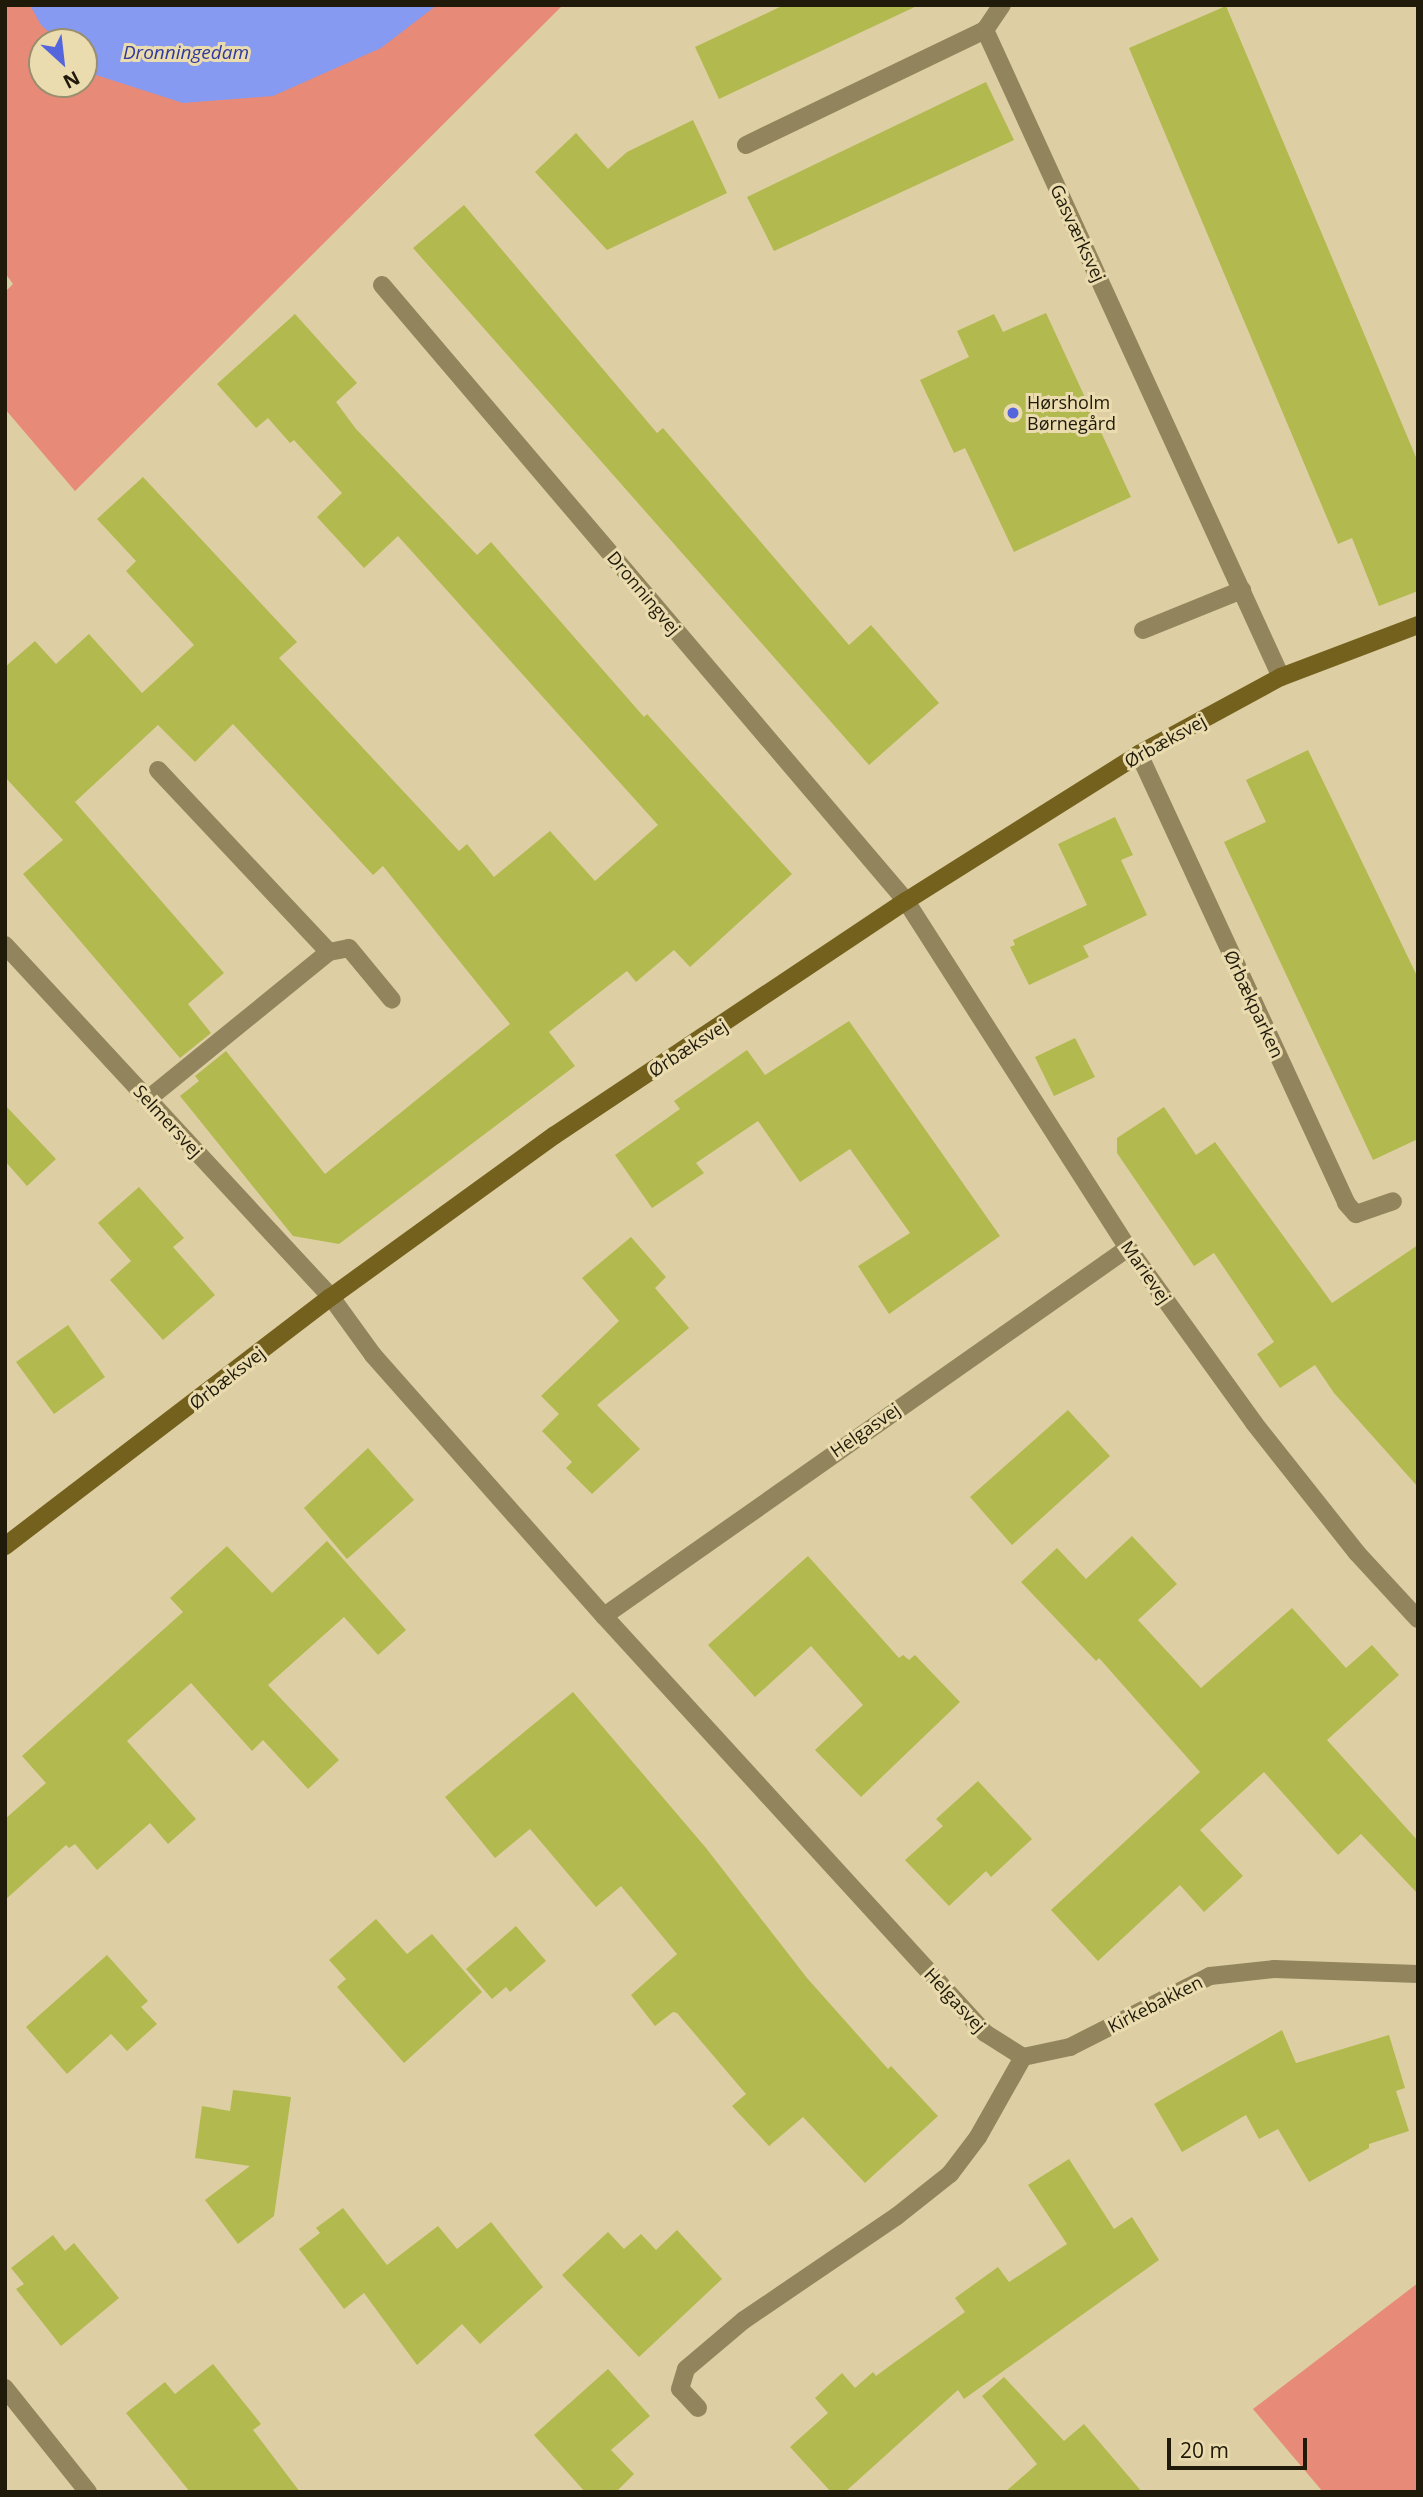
<!DOCTYPE html>
<html>
<head>
<meta charset="utf-8">
<style>
	body { margin:0 }
	#map { position:relative; width:1423px; height:2497px; overflow:hidden; background:#ddcfa3; font-family:"Open Sans",sans-serif }
	div>[style] { position:absolute }
	.green>* { inset:0; background:#e78a77 }
	.water>* { inset:0; background:#869af1 }
	.building>* { inset:0; background:#b2b94f }
	.lane>* { height:18px; margin:-9px; padding:0 9px; transform-origin:9px; border-radius:9px; background:#92855d }
	.street>* { height:18px; margin:-9px; padding:0 9px; transform-origin:9px; border-radius:9px; background:#92855d }
	.secondary>* { height:18px; margin:-9px; padding:0 9px; transform-origin:9px; border-radius:9px; background:#74611d }
	.dots>* { width:19px; height:19px; translate:-50% -50%; box-sizing:border-box; border:4px solid #eadcaf; border-radius:50% }
	span { translate:-50% -50%; white-space:nowrap; text-align:center; line-height:1.15; -webkit-text-stroke:6px #eadcaf; paint-order:stroke }
	.street-label { font-size:18px; color:#1f1a09 }
	.poi-label { font-size:18px; color:#1f1a09 }
	.left { translate:0 -50%; text-align:left }
	.water-label { font-size:19px; color:#30399c; font-style:italic }
	.frame { position:absolute; inset:0; border:7px solid #1f1a09; pointer-events:none }
	.north { position:absolute; left:28px; top:28px; width:70px; height:70px; box-sizing:border-box; background:#eadcaf; border:2px solid #998e6d; border-radius:50%; rotate:153deg; font-size:19px; font-weight:700; line-height:28px; text-align:center; color:#1f1a09 }
	.north::after { content:''; display:block; margin:auto; width:24px; height:32px; background:#5566dc; clip-path:polygon(50% 0,100% 100%,50% 72%,0 100%) }
	.scale { position:absolute; left:1167px; top:2438px; width:140px; height:32px; box-sizing:border-box; border:4px solid #1f1a09; border-top:0; padding-left:9px; font-size:21px; line-height:24px; white-space:nowrap; color:#1f1a09; -webkit-text-stroke:5px #eadcaf; paint-order:stroke }
</style>
</head>
<body>
<div id="map">
	<div class="green">
		<div style="clip-path:polygon(evenodd,5px 5px,563px 5px,75px 491px,5px 409px,5px 292px,13px 284px,5px 273px,5px 5px,42px 42px,84px 42px,84px 84px,42px 84px,42px 42px)"></div>
		<div style="clip-path:polygon(1418px 2283px,1418px 2492px,1323px 2492px,1253px 2409px)"></div>
	</div>
	<div class="water">
		<div style="clip-path:polygon(30px 5px,437px 5px,381px 48px,273px 96px,183px 103px,96px 75px,84px 64px,84px 42px,60px 42px,41px 25px)"></div>
	</div>
	<div class="building">
		<div style="clip-path:polygon(784px 5px,919px 5px,719px 99px,695px 47px)"></div>
		<div style="clip-path:polygon(1226px 6px,1418px 462px,1418px 591px,1379px 606px,1352px 538px,1338px 544px,1129px 48px)"></div>
		<div style="clip-path:polygon(986px 82px,1014px 140px,774px 251px,747px 197px)"></div>
		<div style="clip-path:polygon(693px 120px,727px 193px,607px 250px,535px 172px,576px 133px,608px 169px,627px 152px)"></div>
		<div style="clip-path:polygon(464px 205px,657px 433px,663px 428px,849px 645px,871px 625px,939px 703px,869px 765px,413px 248px)"></div>
		<div style="clip-path:polygon(1046px 313px,1131px 497px,1014px 552px,965px 448px,954px 453px,920px 380px,969px 357px,957px 331px,994px 314px,1003px 332px)"></div>
		<div style="clip-path:polygon(295px 314px,357px 383px,336px 402px,356px 429px,477px 555px,491px 542px,644px 717px,647px 714px,792px 874px,690px 967px,674px 950px,636px 982px,627px 971px,549px 1032px,575px 1066px,339px 1244px,293px 1236px,180px 1096px,199px 1081px,195px 1076px,226px 1051px,325px 1174px,510px 1024px,383px 866px,373px 875px,233px 724px,195px 762px,158px 725px,75px 802px,224px 973px,188px 1004px,211px 1033px,180px 1058px,23px 874px,63px 840px,5px 777px,5px 667px,35px 641px,56px 664px,89px 634px,142px 693px,194px 645px,126px 571px,136px 561px,97px 519px,143px 477px,297px 642px,279px 658px,459px 851px,467px 844px,494px 877px,550px 831px,595px 881px,658px 825px,398px 536px,364px 568px,317px 517px,342px 493px,294px 440px,290px 443px,268px 418px,256px 428px,217px 384px)"></div>
		<div style="clip-path:polygon(1308px 750px,1418px 978px,1418px 1139px,1373px 1160px,1224px 842px,1266px 822px,1246px 780px)"></div>
		<div style="clip-path:polygon(1115px 817px,1133px 855px,1121px 860px,1147px 915px,1083px 946px,1089px 957px,1029px 985px,1010px 947px,1015px 945px,1013px 940px,1087px 905px,1058px 844px)"></div>
		<div style="clip-path:polygon(849px 1021px,1000px 1236px,889px 1314px,858px 1266px,910px 1233px,850px 1149px,800px 1182px,758px 1121px,696px 1163px,704px 1173px,652px 1208px,615px 1155px,680px 1109px,674px 1101px,747px 1050px,765px 1075px)"></div>
		<div style="clip-path:polygon(1075px 1038px,1095px 1077px,1054px 1096px,1035px 1057px)"></div>
		<div style="clip-path:polygon(5px 1105px,56px 1159px,27px 1186px,5px 1161px)"></div>
		<div style="clip-path:polygon(1164px 1107px,1196px 1155px,1215px 1142px,1332px 1303px,1418px 1245px,1418px 1487px,1334px 1393px,1315px 1365px,1280px 1388px,1257px 1354px,1274px 1342px,1214px 1253px,1194px 1266px,1117px 1153px,1117px 1138px)"></div>
		<div style="clip-path:polygon(139px 1187px,184px 1238px,173px 1247px,215px 1295px,163px 1340px,110px 1280px,131px 1261px,98px 1223px)"></div>
		<div style="clip-path:polygon(631px 1237px,666px 1277px,655px 1288px,689px 1328px,597px 1405px,640px 1449px,592px 1494px,566px 1468px,572px 1462px,542px 1431px,559px 1414px,541px 1396px,619px 1321px,582px 1278px)"></div>
		<div style="clip-path:polygon(68px 1325px,105px 1377px,54px 1414px,16px 1362px)"></div>
		<div style="clip-path:polygon(1068px 1410px,1110px 1456px,1012px 1545px,970px 1497px)"></div>
		<div style="clip-path:polygon(368px 1448px,414px 1500px,347px 1559px,304px 1508px)"></div>
		<div style="clip-path:polygon(1132px 1536px,1177px 1584px,1138px 1620px,1201px 1688px,1292px 1608px,1346px 1668px,1372px 1645px,1399px 1675px,1327px 1740px,1418px 1841px,1418px 1894px,1361px 1834px,1338px 1855px,1264px 1772px,1200px 1830px,1243px 1876px,1204px 1912px,1180px 1885px,1098px 1961px,1051px 1910px,1200px 1772px,1099px 1658px,1096px 1661px,1021px 1582px,1057px 1548px,1086px 1579px)"></div>
		<div style="clip-path:polygon(327px 1541px,406px 1630px,378px 1655px,344px 1617px,268px 1685px,339px 1760px,308px 1789px,263px 1740px,252px 1751px,191px 1683px,127px 1741px,196px 1819px,168px 1844px,150px 1823px,97px 1870px,75px 1844px,69px 1848px,66px 1845px,5px 1900px,5px 1819px,46px 1783px,22px 1756px,183px 1612px,170px 1598px,227px 1546px,272px 1593px)"></div>
		<div style="clip-path:polygon(808px 1556px,899px 1658px,903px 1655px,909px 1660px,915px 1655px,960px 1702px,861px 1797px,815px 1750px,863px 1705px,811px 1646px,755px 1697px,708px 1645px)"></div>
		<div style="clip-path:polygon(573px 1692px,706px 1848px,807px 1978px,888px 2069px,891px 2066px,938px 2116px,865px 2183px,803px 2117px,769px 2146px,732px 2106px,746px 2094px,677px 2013px,673px 2012px,655px 2026px,631px 1995px,677px 1954px,621px 1886px,596px 1907px,530px 1829px,495px 1858px,445px 1797px)"></div>
		<div style="clip-path:polygon(978px 1781px,1032px 1839px,991px 1877px,986px 1871px,949px 1906px,905px 1860px,943px 1826px,936px 1819px)"></div>
		<div style="clip-path:polygon(376px 1919px,407px 1954px,432px 1934px,482px 1992px,404px 2063px,337px 1987px,346px 1979px,329px 1960px)"></div>
		<div style="clip-path:polygon(516px 1926px,546px 1961px,510px 1992px,506px 1987px,492px 1999px,466px 1969px)"></div>
		<div style="clip-path:polygon(107px 1955px,148px 2001px,141px 2007px,157px 2024px,127px 2051px,111px 2034px,67px 2074px,26px 2027px)"></div>
		<div style="clip-path:polygon(1282px 2030px,1296px 2063px,1389px 2035px,1405px 2088px,1396px 2091px,1409px 2131px,1369px 2144px,1369px 2148px,1309px 2182px,1278px 2129px,1259px 2139px,1246px 2115px,1182px 2152px,1154px 2104px)"></div>
		<div style="clip-path:polygon(233px 2090px,291px 2097px,274px 2216px,238px 2244px,205px 2200px,250px 2166px,195px 2158px,202px 2106px,230px 2111px)"></div>
		<div style="clip-path:polygon(1069px 2159px,1114px 2229px,1132px 2217px,1159px 2260px,964px 2399px,958px 2390px,845px 2492px,831px 2492px,790px 2447px,828px 2413px,815px 2398px,842px 2373px,855px 2388px,873px 2372px,876px 2376px,895px 2362px,965px 2312px,955px 2298px,998px 2267px,1009px 2282px,1067px 2244px,1028px 2185px)"></div>
		<div style="clip-path:polygon(343px 2208px,387px 2265px,438px 2226px,457px 2249px,491px 2222px,543px 2287px,480px 2344px,462px 2324px,417px 2365px,364px 2293px,344px 2309px,299px 2249px,320px 2233px,316px 2228px)"></div>
		<div style="clip-path:polygon(677px 2230px,722px 2279px,639px 2357px,562px 2275px,608px 2232px,624px 2249px,641px 2234px,656px 2250px)"></div>
		<div style="clip-path:polygon(53px 2235px,65px 2251px,74px 2243px,119px 2298px,61px 2346px,16px 2289px,24px 2284px,11px 2268px)"></div>
		<div style="clip-path:polygon(213px 2364px,261px 2424px,253px 2430px,300px 2492px,190px 2492px,126px 2413px,165px 2382px,175px 2394px)"></div>
		<div style="clip-path:polygon(608px 2369px,650px 2416px,611px 2450px,634px 2474px,616px 2492px,585px 2492px,534px 2435px)"></div>
		<div style="clip-path:polygon(1004px 2377px,1064px 2441px,1084px 2424px,1142px 2492px,1005px 2492px,1037px 2464px,982px 2396px)"></div>
	</div>
	<div class="lane">
		<div style="left:1143px;top:630px;width:107px;rotate:-22deg"></div>
		<div style="left:158px;top:770px;width:250px;rotate:46.8deg"></div>
		<div style="left:329px;top:952px;width:20px;rotate:-11deg"></div>
		<div style="left:349px;top:948px;width:67px;rotate:50.4deg"></div>
		<div style="left:148px;top:1099px;width:233px;rotate:-39.1deg"></div>
	</div>
	<div class="street">
		<div style="left:985px;top:30px;width:30px;rotate:-56deg"></div>
		<div style="left:746px;top:145px;width:265px;rotate:-25.7deg"></div>
		<div style="left:985px;top:30px;width:711px;rotate:65.42deg"></div>
		<div style="left:382px;top:285px;width:809px;rotate:49.61deg"></div>
		<div style="left:906px;top:901px;width:412px;rotate:57.4deg"></div>
		<div style="left:1128px;top:1248px;width:216px;rotate:54.2deg"></div>
		<div style="left:1254px;top:1423px;width:166px;rotate:51.6deg"></div>
		<div style="left:1357px;top:1553px;width:90px;rotate:47.3deg"></div>
		<div style="left:1139px;top:754px;width:494px;rotate:65.2deg"></div>
		<div style="left:1346px;top:1203px;width:15px;rotate:48deg"></div>
		<div style="left:1356px;top:1214px;width:39px;rotate:-19deg"></div>
		<div style="left:5px;top:945px;width:480px;rotate:47.2deg"></div>
		<div style="left:331px;top:1297px;width:72px;rotate:54.1deg"></div>
		<div style="left:373px;top:1355px;width:349px;rotate:48.5deg"></div>
		<div style="left:604px;top:1616px;width:565px;rotate:47.58deg"></div>
		<div style="left:985px;top:2033px;width:45px;rotate:32.3deg"></div>
		<div style="left:604px;top:1616px;width:640px;rotate:-35.08deg"></div>
		<div style="left:1023px;top:2057px;width:48px;rotate:-12deg"></div>
		<div style="left:1070px;top:2047px;width:157px;rotate:-26.9deg"></div>
		<div style="left:1210px;top:1976px;width:64px;rotate:-6.2deg"></div>
		<div style="left:1274px;top:1969px;width:144px;rotate:2deg"></div>
		<div style="left:5px;top:2388px;width:133px;rotate:51.4deg"></div>
		<div style="left:698px;top:2408px;width:26px;rotate:-133deg"></div>
		<div style="left:680px;top:2389px;width:21px;rotate:-73deg"></div>
		<div style="left:686px;top:2369px;width:76px;rotate:-40.2deg"></div>
		<div style="left:744px;top:2320px;width:185px;rotate:-34.2deg"></div>
		<div style="left:897px;top:2216px;width:68px;rotate:-38.4deg"></div>
		<div style="left:950px;top:2174px;width:46px;rotate:-52.9deg"></div>
		<div style="left:978px;top:2137px;width:92px;rotate:-60.6deg"></div>
	</div>
	<div class="secondary">
		<div style="left:5px;top:1546px;width:410px;rotate:-37.4deg"></div>
		<div style="left:331px;top:1297px;width:276px;rotate:-35.9deg"></div>
		<div style="left:555px;top:1135px;width:422px;rotate:-33.7deg"></div>
		<div style="left:906px;top:901px;width:275px;rotate:-32.2deg"></div>
		<div style="left:1139px;top:754px;width:162px;rotate:-28.5deg"></div>
		<div style="left:1281px;top:677px;width:147px;rotate:-20.8deg"></div>
	</div>
	<div class="dots">
		<div style="left:1013px;top:413px;background:#5566dc"></div>
	</div>
	<div class="street-label">
		<span style="left:1078px;top:233px;rotate:65deg">Gasværksvej</span>
		<span style="left:644px;top:593px;rotate:50deg">Dronningvej</span>
		<span style="left:1165px;top:741px;rotate:-29deg">Ørbæksvej</span>
		<span style="left:1254px;top:1004px;rotate:65deg">Ørbækparken</span>
		<span style="left:688px;top:1048px;rotate:-33deg">Ørbæksvej</span>
		<span style="left:168px;top:1121px;rotate:47deg">Selmersvej</span>
		<span style="left:1146px;top:1272px;rotate:55deg">Marievej</span>
		<span style="left:227px;top:1378px;rotate:-38deg">Ørbæksvej</span>
		<span style="left:865px;top:1430px;rotate:-35deg">Helgasvej</span>
		<span style="left:955px;top:2000px;rotate:47deg">Helgasvej</span>
		<span style="left:1155px;top:2004px;rotate:-27deg">Kirkebakken</span>
	</div>
	<div class="poi-label">
		<span class="left" style="left:1027px;top:413px">Hørsholm<br>Børnegård</span>
	</div>
	<div class="water-label">
		<span style="left:186px;top:53px">Dronningedam</span>
	</div>
	<div class="frame"></div>
	<div class="north">N</div>
	<div class="scale">20 m</div>
</div>
</body>
</html>
